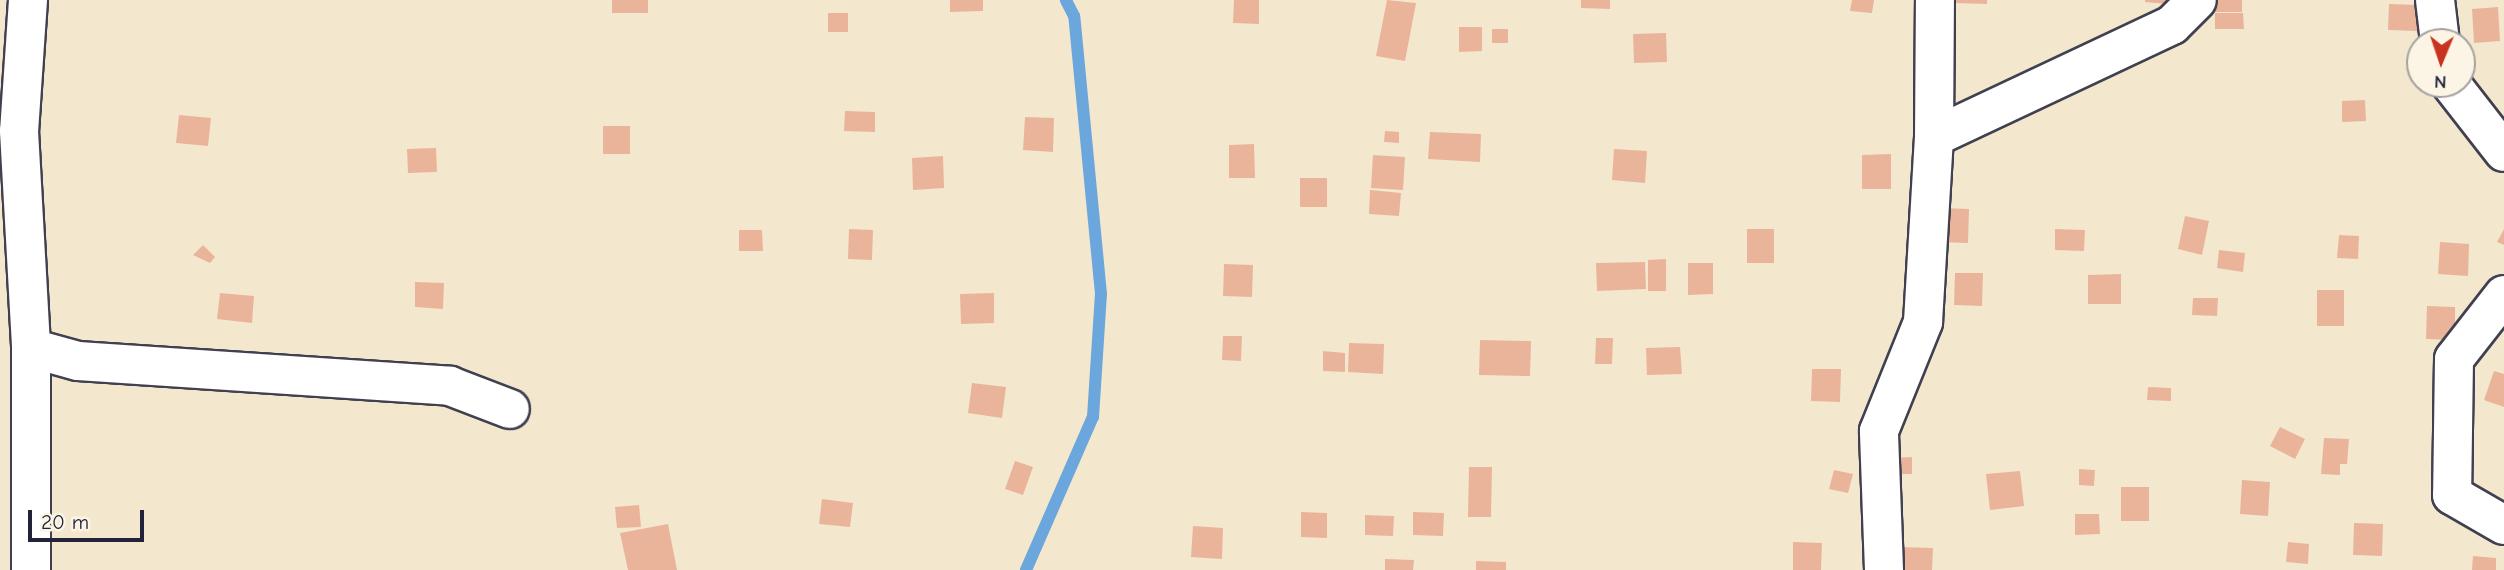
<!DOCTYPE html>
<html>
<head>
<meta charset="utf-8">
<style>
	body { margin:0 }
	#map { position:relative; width:2504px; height:570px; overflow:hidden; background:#f3e8ce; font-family:"Comic Neue",sans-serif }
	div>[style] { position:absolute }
	.stream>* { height:12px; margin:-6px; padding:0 6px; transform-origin:6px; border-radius:6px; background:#6ba6dc }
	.building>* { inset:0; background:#eab49b }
	.roads { filter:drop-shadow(2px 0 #414051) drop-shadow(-2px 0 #414051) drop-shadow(0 2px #414051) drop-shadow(0 -2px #414051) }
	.minor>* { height:38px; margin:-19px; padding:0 19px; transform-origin:19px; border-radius:19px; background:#fff }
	span { translate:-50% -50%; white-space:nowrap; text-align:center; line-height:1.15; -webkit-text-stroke:6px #fcf5e5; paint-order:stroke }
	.north { position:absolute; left:2406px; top:28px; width:70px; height:70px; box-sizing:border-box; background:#fcf5e5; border:2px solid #a5a1a1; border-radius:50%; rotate:182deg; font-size:19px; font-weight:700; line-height:28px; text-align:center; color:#22223b }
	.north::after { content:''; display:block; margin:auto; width:24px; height:32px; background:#c8321e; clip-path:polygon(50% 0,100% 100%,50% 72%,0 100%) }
	.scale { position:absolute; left:28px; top:510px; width:116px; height:32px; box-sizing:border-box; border:4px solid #22223b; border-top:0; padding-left:9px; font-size:21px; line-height:24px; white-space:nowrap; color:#22223b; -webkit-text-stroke:5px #fcf5e5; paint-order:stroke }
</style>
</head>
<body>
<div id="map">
	<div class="stream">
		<div style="left:1026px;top:570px;width:167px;rotate:-66.4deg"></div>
		<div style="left:1093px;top:417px;width:123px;rotate:-86.3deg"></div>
		<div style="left:1101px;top:294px;width:279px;rotate:-95.5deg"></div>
		<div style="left:1074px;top:16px;width:18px;rotate:-117deg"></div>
	</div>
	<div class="building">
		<div style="clip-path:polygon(612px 0,648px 0,648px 13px,612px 13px)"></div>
		<div style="clip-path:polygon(950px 0,983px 0,983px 11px,950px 12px)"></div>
		<div style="clip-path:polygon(1234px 0,1259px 0,1259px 24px,1233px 23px)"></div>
		<div style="clip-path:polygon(1387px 0,1416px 3px,1405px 61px,1376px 56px)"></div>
		<div style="clip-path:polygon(1581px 0,1610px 0,1610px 9px,1581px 8px)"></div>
		<div style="clip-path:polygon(1852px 0,1874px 0,1872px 13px,1850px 11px)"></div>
		<div style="clip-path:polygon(1955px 0,1987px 0,1987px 4px,1955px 3px)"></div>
		<div style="clip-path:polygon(2145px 0,2169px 0,2168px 4px,2145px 2px)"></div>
		<div style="clip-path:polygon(2213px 0,2242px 0,2242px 12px,2213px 12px)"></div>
		<div style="clip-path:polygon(2389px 4px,2418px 5px,2417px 31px,2388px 30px)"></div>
		<div style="clip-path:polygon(2498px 7px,2500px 41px,2474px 43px,2472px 9px)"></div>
		<div style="clip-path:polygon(828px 13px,848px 13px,848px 32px,828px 32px)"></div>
		<div style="clip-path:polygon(2215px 13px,2243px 13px,2244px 29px,2215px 29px)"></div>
		<div style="clip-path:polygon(1459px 27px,1482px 27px,1482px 51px,1459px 52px)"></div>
		<div style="clip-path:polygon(1492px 29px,1508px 29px,1508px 43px,1492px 43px)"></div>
		<div style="clip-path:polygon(1666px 33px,1667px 62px,1634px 63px,1633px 34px)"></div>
		<div style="clip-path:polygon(2365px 100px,2366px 121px,2342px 122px,2342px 101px)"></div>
		<div style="clip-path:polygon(845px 111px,875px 112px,875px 132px,844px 131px)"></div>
		<div style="clip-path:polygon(179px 115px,211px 118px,208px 146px,176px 143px)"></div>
		<div style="clip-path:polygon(1025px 117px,1054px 118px,1053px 152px,1023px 150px)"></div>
		<div style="clip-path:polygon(603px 126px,630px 126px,630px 154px,603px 154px)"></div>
		<div style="clip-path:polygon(1385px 131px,1399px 132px,1399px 143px,1384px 142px)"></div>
		<div style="clip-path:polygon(1430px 132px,1481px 134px,1480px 162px,1428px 159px)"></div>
		<div style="clip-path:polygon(1254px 144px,1255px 178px,1229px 178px,1229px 145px)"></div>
		<div style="clip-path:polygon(436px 148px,437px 172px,408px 173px,407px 149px)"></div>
		<div style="clip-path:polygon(1614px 149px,1647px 151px,1645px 183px,1612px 180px)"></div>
		<div style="clip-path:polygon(1891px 154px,1891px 189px,1862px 189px,1862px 155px)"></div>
		<div style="clip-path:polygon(1373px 155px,1405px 157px,1403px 190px,1371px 188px)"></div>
		<div style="clip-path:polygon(943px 156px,944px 188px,913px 190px,912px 158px)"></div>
		<div style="clip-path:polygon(1300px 178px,1327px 178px,1327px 207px,1300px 207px)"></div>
		<div style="clip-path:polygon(1370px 190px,1401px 193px,1399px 216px,1369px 214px)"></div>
		<div style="clip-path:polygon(1941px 208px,1969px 209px,1968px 243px,1939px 242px)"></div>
		<div style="clip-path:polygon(2185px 216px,2209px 221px,2202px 255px,2178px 249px)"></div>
		<div style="clip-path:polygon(849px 229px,873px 230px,872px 260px,848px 259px)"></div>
		<div style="clip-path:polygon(1747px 229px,1774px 229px,1774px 263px,1747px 263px)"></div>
		<div style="clip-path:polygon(2055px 229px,2085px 230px,2084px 251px,2055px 250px)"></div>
		<div style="clip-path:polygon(2504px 229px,2504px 245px,2497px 242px)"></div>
		<div style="clip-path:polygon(739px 230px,762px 230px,763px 251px,739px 251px)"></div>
		<div style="clip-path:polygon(2339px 235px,2359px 236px,2358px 259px,2337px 258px)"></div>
		<div style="clip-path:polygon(2440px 242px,2469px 244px,2468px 276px,2438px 274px)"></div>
		<div style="clip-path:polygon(203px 245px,215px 257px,210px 263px,193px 255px)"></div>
		<div style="clip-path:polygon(2219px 250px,2245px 253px,2243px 272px,2217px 268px)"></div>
		<div style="clip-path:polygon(1666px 259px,1666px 291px,1648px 291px,1648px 260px)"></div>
		<div style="clip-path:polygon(1645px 262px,1646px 289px,1597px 291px,1596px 263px)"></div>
		<div style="clip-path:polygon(1688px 263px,1713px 263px,1713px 294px,1688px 295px)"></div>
		<div style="clip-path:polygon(1224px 264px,1253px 265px,1252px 297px,1223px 296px)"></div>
		<div style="clip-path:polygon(1955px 273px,1983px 273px,1982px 306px,1954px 305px)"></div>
		<div style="clip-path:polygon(2121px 274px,2121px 304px,2088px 304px,2088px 275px)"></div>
		<div style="clip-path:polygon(415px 282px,444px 283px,443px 309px,415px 307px)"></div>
		<div style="clip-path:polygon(2317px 290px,2344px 290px,2344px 326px,2317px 326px)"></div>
		<div style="clip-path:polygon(220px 293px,254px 296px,252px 323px,217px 319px)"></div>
		<div style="clip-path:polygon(994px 293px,994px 323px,961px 324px,960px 294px)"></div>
		<div style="clip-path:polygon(2193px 298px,2218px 298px,2217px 316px,2192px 315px)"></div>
		<div style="clip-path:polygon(2427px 306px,2455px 307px,2455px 340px,2426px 339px)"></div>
		<div style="clip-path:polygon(1223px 336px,1242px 336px,1241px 361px,1222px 360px)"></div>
		<div style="clip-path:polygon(1596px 338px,1613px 338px,1612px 364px,1595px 364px)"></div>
		<div style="clip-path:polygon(1480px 340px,1531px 341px,1530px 376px,1479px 375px)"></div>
		<div style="clip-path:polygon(1349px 343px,1384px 344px,1383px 374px,1348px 372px)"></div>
		<div style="clip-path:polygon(1680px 347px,1682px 374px,1647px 375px,1646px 348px)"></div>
		<div style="clip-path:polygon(1323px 351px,1345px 353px,1345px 372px,1323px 371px)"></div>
		<div style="clip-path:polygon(1812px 369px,1841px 369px,1840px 402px,1811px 401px)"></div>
		<div style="clip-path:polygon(2494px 371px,2504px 374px,2504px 407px,2484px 400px)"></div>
		<div style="clip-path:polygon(972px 383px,1006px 387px,1002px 418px,968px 413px)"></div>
		<div style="clip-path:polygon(2148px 387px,2171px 388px,2171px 401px,2147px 400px)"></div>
		<div style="clip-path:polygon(2280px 427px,2305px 439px,2295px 459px,2270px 446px)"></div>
		<div style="clip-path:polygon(2324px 438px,2349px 439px,2347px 464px,2340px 464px,2340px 475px,2321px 474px)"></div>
		<div style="clip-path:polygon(1912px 457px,1912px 474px,1892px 474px,1892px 458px)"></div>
		<div style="clip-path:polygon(1015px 461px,1033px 467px,1023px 495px,1005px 489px)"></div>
		<div style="clip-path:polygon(1469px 467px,1492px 467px,1491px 517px,1468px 517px)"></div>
		<div style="clip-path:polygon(2079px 469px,2095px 470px,2094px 486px,2079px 485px)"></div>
		<div style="clip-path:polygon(1834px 470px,1853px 474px,1848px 493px,1829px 489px)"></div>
		<div style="clip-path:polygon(2020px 471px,2024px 506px,1990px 510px,1986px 474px)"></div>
		<div style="clip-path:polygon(2242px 480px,2270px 482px,2268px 516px,2240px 514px)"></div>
		<div style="clip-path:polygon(2121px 487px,2149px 487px,2149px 521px,2121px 521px)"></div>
		<div style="clip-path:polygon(822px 499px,853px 503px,850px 527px,819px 524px)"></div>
		<div style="clip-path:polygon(639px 505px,641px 527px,617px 528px,615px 507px)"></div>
		<div style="clip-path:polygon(1301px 512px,1327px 513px,1327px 538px,1301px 537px)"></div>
		<div style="clip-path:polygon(1413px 512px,1444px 513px,1443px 536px,1413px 535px)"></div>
		<div style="clip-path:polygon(2075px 514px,2099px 514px,2100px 534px,2075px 535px)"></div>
		<div style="clip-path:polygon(1365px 515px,1394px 516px,1393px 536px,1365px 535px)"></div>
		<div style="clip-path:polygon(2354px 523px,2383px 524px,2382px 556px,2353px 555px)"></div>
		<div style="clip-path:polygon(668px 524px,677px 570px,628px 570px,620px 533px)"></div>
		<div style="clip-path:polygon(1193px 526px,1223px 528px,1222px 559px,1191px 557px)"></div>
		<div style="clip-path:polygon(1793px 542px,1822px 543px,1821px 570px,1793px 570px)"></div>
		<div style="clip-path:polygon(2288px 542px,2309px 544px,2308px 564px,2286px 562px)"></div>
		<div style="clip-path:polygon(1898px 547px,1933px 548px,1932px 570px,1897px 570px)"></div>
		<div style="clip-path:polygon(2473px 556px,2496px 558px,2496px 570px,2472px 570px)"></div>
		<div style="clip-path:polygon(1385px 559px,1414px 560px,1413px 570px,1385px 570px)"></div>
		<div style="clip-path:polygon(1476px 561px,1506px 562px,1506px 570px,1476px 570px)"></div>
	</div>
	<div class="roads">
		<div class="minor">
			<div style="left:28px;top:0;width:131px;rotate:93.9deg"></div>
			<div style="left:19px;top:131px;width:217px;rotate:86.8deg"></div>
			<div style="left:31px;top:348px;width:222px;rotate:90deg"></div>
			<div style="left:2435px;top:0;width:42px;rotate:83.2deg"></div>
			<div style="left:2451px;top:84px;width:86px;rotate:52.1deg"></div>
			<div style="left:1934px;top:137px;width:263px;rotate:-25.2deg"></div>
			<div style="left:2172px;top:25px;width:35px;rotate:-45deg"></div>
			<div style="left:2504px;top:295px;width:81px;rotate:128deg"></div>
			<div style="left:2454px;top:359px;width:136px;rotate:90.8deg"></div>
			<div style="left:2452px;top:495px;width:60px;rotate:30deg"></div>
			<div style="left:31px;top:348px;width:49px;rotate:15.5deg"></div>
			<div style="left:78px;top:361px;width:373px;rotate:3.8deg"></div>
			<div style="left:450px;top:386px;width:64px;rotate:21deg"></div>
			<div style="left:1884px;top:570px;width:139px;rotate:-92.1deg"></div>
			<div style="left:1879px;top:431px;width:118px;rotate:-68deg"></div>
			<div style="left:1923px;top:322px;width:185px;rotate:-86.6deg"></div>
			<div style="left:1934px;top:137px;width:137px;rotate:-89.6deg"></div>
		</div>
	</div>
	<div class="north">N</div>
	<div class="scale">20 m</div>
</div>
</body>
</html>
